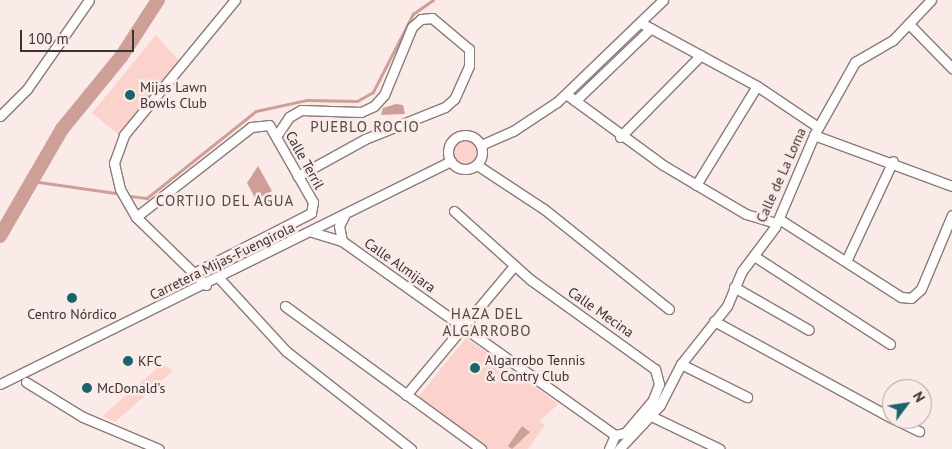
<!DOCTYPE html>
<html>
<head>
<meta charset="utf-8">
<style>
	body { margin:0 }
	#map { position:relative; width:952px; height:449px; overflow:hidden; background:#fbebe8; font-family:"PT Sans",sans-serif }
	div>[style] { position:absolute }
	.green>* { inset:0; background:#fbd3cc }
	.round { border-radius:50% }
	.water>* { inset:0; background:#ce9f97 }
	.stream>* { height:2.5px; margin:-1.25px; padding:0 1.25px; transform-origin:1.25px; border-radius:1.25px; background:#ce9f97 }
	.river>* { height:14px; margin:-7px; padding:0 7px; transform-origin:7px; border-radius:7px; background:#ce9f97 }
	.roads { filter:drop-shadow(1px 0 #8a7b79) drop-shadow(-1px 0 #8a7b79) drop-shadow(0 1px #8a7b79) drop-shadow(0 -1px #8a7b79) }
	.street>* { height:9px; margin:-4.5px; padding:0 4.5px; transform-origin:4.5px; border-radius:4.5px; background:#fff }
	.street>.ring { margin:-4.5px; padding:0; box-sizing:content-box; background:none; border:9px solid #fff; border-radius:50% }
	.dots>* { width:14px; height:14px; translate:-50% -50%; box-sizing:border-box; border:2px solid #fbebe8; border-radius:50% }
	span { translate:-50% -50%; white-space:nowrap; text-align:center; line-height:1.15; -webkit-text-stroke:5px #fbebe8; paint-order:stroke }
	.poi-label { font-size:14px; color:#393332 }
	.left { translate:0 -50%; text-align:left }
	.street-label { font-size:14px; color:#393332 }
	.neighbourhood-label { font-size:15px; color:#544745; letter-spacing:1px }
	.north { position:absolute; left:882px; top:379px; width:50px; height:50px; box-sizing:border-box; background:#fbebe8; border:1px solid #ada19f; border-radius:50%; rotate:59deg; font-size:14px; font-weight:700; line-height:20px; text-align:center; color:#393332 }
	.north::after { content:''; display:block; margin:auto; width:18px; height:22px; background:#18666b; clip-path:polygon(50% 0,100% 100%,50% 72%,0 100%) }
	.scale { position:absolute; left:20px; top:30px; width:114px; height:22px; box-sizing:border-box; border:2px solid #393332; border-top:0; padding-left:6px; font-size:15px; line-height:18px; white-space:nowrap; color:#393332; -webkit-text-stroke:4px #fbebe8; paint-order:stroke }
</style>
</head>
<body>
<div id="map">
	<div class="green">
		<div style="clip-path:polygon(156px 35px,180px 62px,120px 136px,92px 113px)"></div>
		<div class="round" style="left:454px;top:140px;width:24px;height:24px"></div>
		<div style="clip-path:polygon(466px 338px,559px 404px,539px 421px,545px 425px,528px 449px,488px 449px,418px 397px)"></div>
		<div style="clip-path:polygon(162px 364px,173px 371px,115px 422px,102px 416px)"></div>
	</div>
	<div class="water">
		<div style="clip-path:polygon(396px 104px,403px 105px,405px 114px,381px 115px,383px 108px)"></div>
		<div style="clip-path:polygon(258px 166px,272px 191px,256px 200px,247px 183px)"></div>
		<div style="clip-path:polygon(522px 426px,530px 432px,512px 449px,508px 446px)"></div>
	</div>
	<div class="stream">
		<div style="left:32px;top:181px;width:84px;rotate:8.2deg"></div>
		<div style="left:130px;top:196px;width:17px;rotate:7deg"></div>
		<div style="left:147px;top:198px;width:139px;rotate:-38.6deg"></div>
		<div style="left:256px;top:111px;width:52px;rotate:-12.2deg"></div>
		<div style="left:307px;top:100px;width:50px;rotate:1.1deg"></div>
		<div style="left:357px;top:101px;width:18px;rotate:-29deg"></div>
		<div style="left:373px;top:92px;width:88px;rotate:-62.9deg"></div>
		<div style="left:413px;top:14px;width:24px;rotate:-35deg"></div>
	</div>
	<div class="river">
		<div style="left:0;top:236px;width:124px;rotate:-59.9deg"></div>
		<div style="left:62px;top:129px;width:93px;rotate:-50.7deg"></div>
		<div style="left:121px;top:57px;width:68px;rotate:-57deg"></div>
	</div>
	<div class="roads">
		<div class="street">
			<div style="left:641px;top:23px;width:132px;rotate:28.5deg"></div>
			<div style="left:757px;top:86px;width:73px;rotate:33.9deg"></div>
			<div style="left:909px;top:24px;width:62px;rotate:45.7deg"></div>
			<div style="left:566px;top:94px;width:120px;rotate:36.2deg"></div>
			<div style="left:663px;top:165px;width:96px;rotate:30.6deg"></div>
			<div style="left:746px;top:214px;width:31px;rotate:17deg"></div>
			<div style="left:575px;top:101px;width:105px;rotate:-43.8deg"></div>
			<div style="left:0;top:116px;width:38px;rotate:-45deg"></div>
			<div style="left:27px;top:89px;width:108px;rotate:-55.1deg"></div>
			<div style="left:277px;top:135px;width:22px;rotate:-56deg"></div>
			<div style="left:289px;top:117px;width:14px;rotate:-30deg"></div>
			<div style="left:301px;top:110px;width:60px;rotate:1.9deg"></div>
			<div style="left:361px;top:112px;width:14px;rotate:-25deg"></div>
			<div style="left:374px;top:106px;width:15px;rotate:-48deg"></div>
			<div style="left:384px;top:95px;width:74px;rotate:-67.6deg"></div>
			<div style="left:412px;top:27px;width:12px;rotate:-42deg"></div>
			<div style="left:421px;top:19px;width:11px;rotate:-5deg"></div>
			<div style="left:432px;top:18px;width:48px;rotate:40deg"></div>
			<div style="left:469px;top:49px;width:17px;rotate:90deg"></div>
			<div style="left:469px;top:66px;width:36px;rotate:114deg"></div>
			<div style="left:454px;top:99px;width:12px;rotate:138deg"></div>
			<div style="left:445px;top:107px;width:86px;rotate:158.2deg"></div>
			<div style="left:365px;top:139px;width:77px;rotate:151.1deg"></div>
			<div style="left:814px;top:135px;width:147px;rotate:20.3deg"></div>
			<div class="ring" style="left:448px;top:135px;width:25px;height:25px"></div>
			<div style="left:620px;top:137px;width:115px;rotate:-45.4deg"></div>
			<div style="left:481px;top:145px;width:35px;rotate:-24deg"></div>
			<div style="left:513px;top:131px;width:53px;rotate:-33.4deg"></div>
			<div style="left:557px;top:102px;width:147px;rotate:-43.9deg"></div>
			<div style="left:477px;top:165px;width:80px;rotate:33.3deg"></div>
			<div style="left:544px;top:209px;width:160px;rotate:38.7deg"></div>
			<div style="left:696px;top:185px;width:116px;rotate:-58.4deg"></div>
			<div style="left:454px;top:211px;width:103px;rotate:41.9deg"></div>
			<div style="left:531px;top:280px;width:153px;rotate:35.7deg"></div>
			<div style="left:655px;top:369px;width:16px;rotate:75deg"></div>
			<div style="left:659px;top:384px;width:17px;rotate:111deg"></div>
			<div style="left:653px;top:400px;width:43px;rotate:130.3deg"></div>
			<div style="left:625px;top:433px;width:10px;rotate:169deg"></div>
			<div style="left:136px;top:217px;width:146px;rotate:-38deg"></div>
			<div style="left:251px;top:127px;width:18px;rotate:-6deg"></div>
			<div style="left:269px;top:125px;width:89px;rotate:60.3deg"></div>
			<div style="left:313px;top:202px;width:11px;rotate:100deg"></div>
			<div style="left:311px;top:213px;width:131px;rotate:152.9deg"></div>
			<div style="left:779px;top:219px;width:145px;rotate:32.6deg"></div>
			<div style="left:901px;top:297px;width:10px;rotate:6deg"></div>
			<div style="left:911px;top:298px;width:13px;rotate:-42deg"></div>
			<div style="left:921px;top:289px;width:80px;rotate:-67.3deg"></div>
			<div style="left:312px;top:232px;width:31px;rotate:17deg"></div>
			<div style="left:342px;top:241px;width:335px;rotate:35.4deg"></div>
			<div style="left:342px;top:241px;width:15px;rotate:-101deg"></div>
			<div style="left:339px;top:226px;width:11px;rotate:-63deg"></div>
			<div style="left:754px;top:256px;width:162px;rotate:32.9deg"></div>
			<div style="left:847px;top:259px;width:108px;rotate:-64.9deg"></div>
			<div style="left:219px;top:278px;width:99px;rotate:47.5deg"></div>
			<div style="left:286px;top:351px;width:159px;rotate:38.1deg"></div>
			<div style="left:206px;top:285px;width:98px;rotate:-135.8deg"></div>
			<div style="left:136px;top:217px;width:32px;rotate:-120deg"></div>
			<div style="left:120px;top:189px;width:27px;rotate:-103deg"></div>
			<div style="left:114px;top:163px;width:30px;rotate:-70deg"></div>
			<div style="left:124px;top:135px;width:175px;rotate:-50.6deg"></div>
			<div style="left:734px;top:287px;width:86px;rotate:29.8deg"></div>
			<div style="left:285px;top:306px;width:243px;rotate:36.1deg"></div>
			<div style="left:714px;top:321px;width:203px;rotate:28.6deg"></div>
			<div style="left:681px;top:364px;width:74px;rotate:26.6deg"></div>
			<div style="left:26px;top:382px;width:67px;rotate:31.6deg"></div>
			<div style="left:83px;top:417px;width:82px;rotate:22.8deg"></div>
			<div style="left:0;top:384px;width:503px;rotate:-26.31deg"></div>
			<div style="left:406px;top:395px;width:168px;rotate:-50.1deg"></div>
			<div style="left:651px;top:416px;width:76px;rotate:25.6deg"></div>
			<div style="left:894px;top:419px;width:28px;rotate:26deg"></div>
			<div style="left:609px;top:449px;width:15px;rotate:-67deg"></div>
			<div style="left:619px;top:449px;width:60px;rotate:-47deg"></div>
			<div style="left:660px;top:405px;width:46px;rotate:-62.9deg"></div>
			<div style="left:681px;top:364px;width:74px;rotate:-51.6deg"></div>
			<div style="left:727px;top:306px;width:38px;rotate:-67deg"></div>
			<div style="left:742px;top:271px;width:55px;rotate:-53.1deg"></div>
			<div style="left:775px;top:227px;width:100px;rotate:-67deg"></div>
			<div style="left:814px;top:135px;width:84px;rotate:-60.7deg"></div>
			<div style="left:855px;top:62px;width:44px;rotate:-30.1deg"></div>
			<div style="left:893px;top:40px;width:55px;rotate:-46.5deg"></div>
		</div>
	</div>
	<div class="dots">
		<div style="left:130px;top:95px;background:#18666b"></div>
		<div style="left:72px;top:298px;background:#18666b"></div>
		<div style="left:128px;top:361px;background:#18666b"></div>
		<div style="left:475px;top:368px;background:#18666b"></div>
		<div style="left:87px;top:388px;background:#18666b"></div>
	</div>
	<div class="poi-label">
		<span class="left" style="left:140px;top:95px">Mijas Lawn<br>Bowls Club</span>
		<span style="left:72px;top:314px">Centro Nórdico</span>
		<span class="left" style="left:485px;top:368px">Algarrobo Tennis<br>&amp; Contry Club</span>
		<span class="left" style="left:138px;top:361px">KFC</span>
		<span class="left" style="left:97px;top:388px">McDonald's</span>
	</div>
	<div class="street-label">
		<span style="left:305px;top:160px;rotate:61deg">Calle Terril</span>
		<span style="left:781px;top:175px;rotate:-66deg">Calle de La Loma</span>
		<span style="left:222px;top:261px;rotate:-26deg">Carretera Mijas-Fuengirola</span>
		<span style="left:400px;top:265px;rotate:35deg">Calle Almijara</span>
		<span style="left:601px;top:312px;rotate:35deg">Calle Mecina</span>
	</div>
	<div class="neighbourhood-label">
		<span style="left:365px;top:127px">PUEBLO ROCIO</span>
		<span style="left:225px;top:201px">CORTIJO DEL AGUA</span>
		<span style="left:487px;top:322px">HAZA DEL<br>ALGARROBO</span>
	</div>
	<div class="north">N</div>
	<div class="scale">100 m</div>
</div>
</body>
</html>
